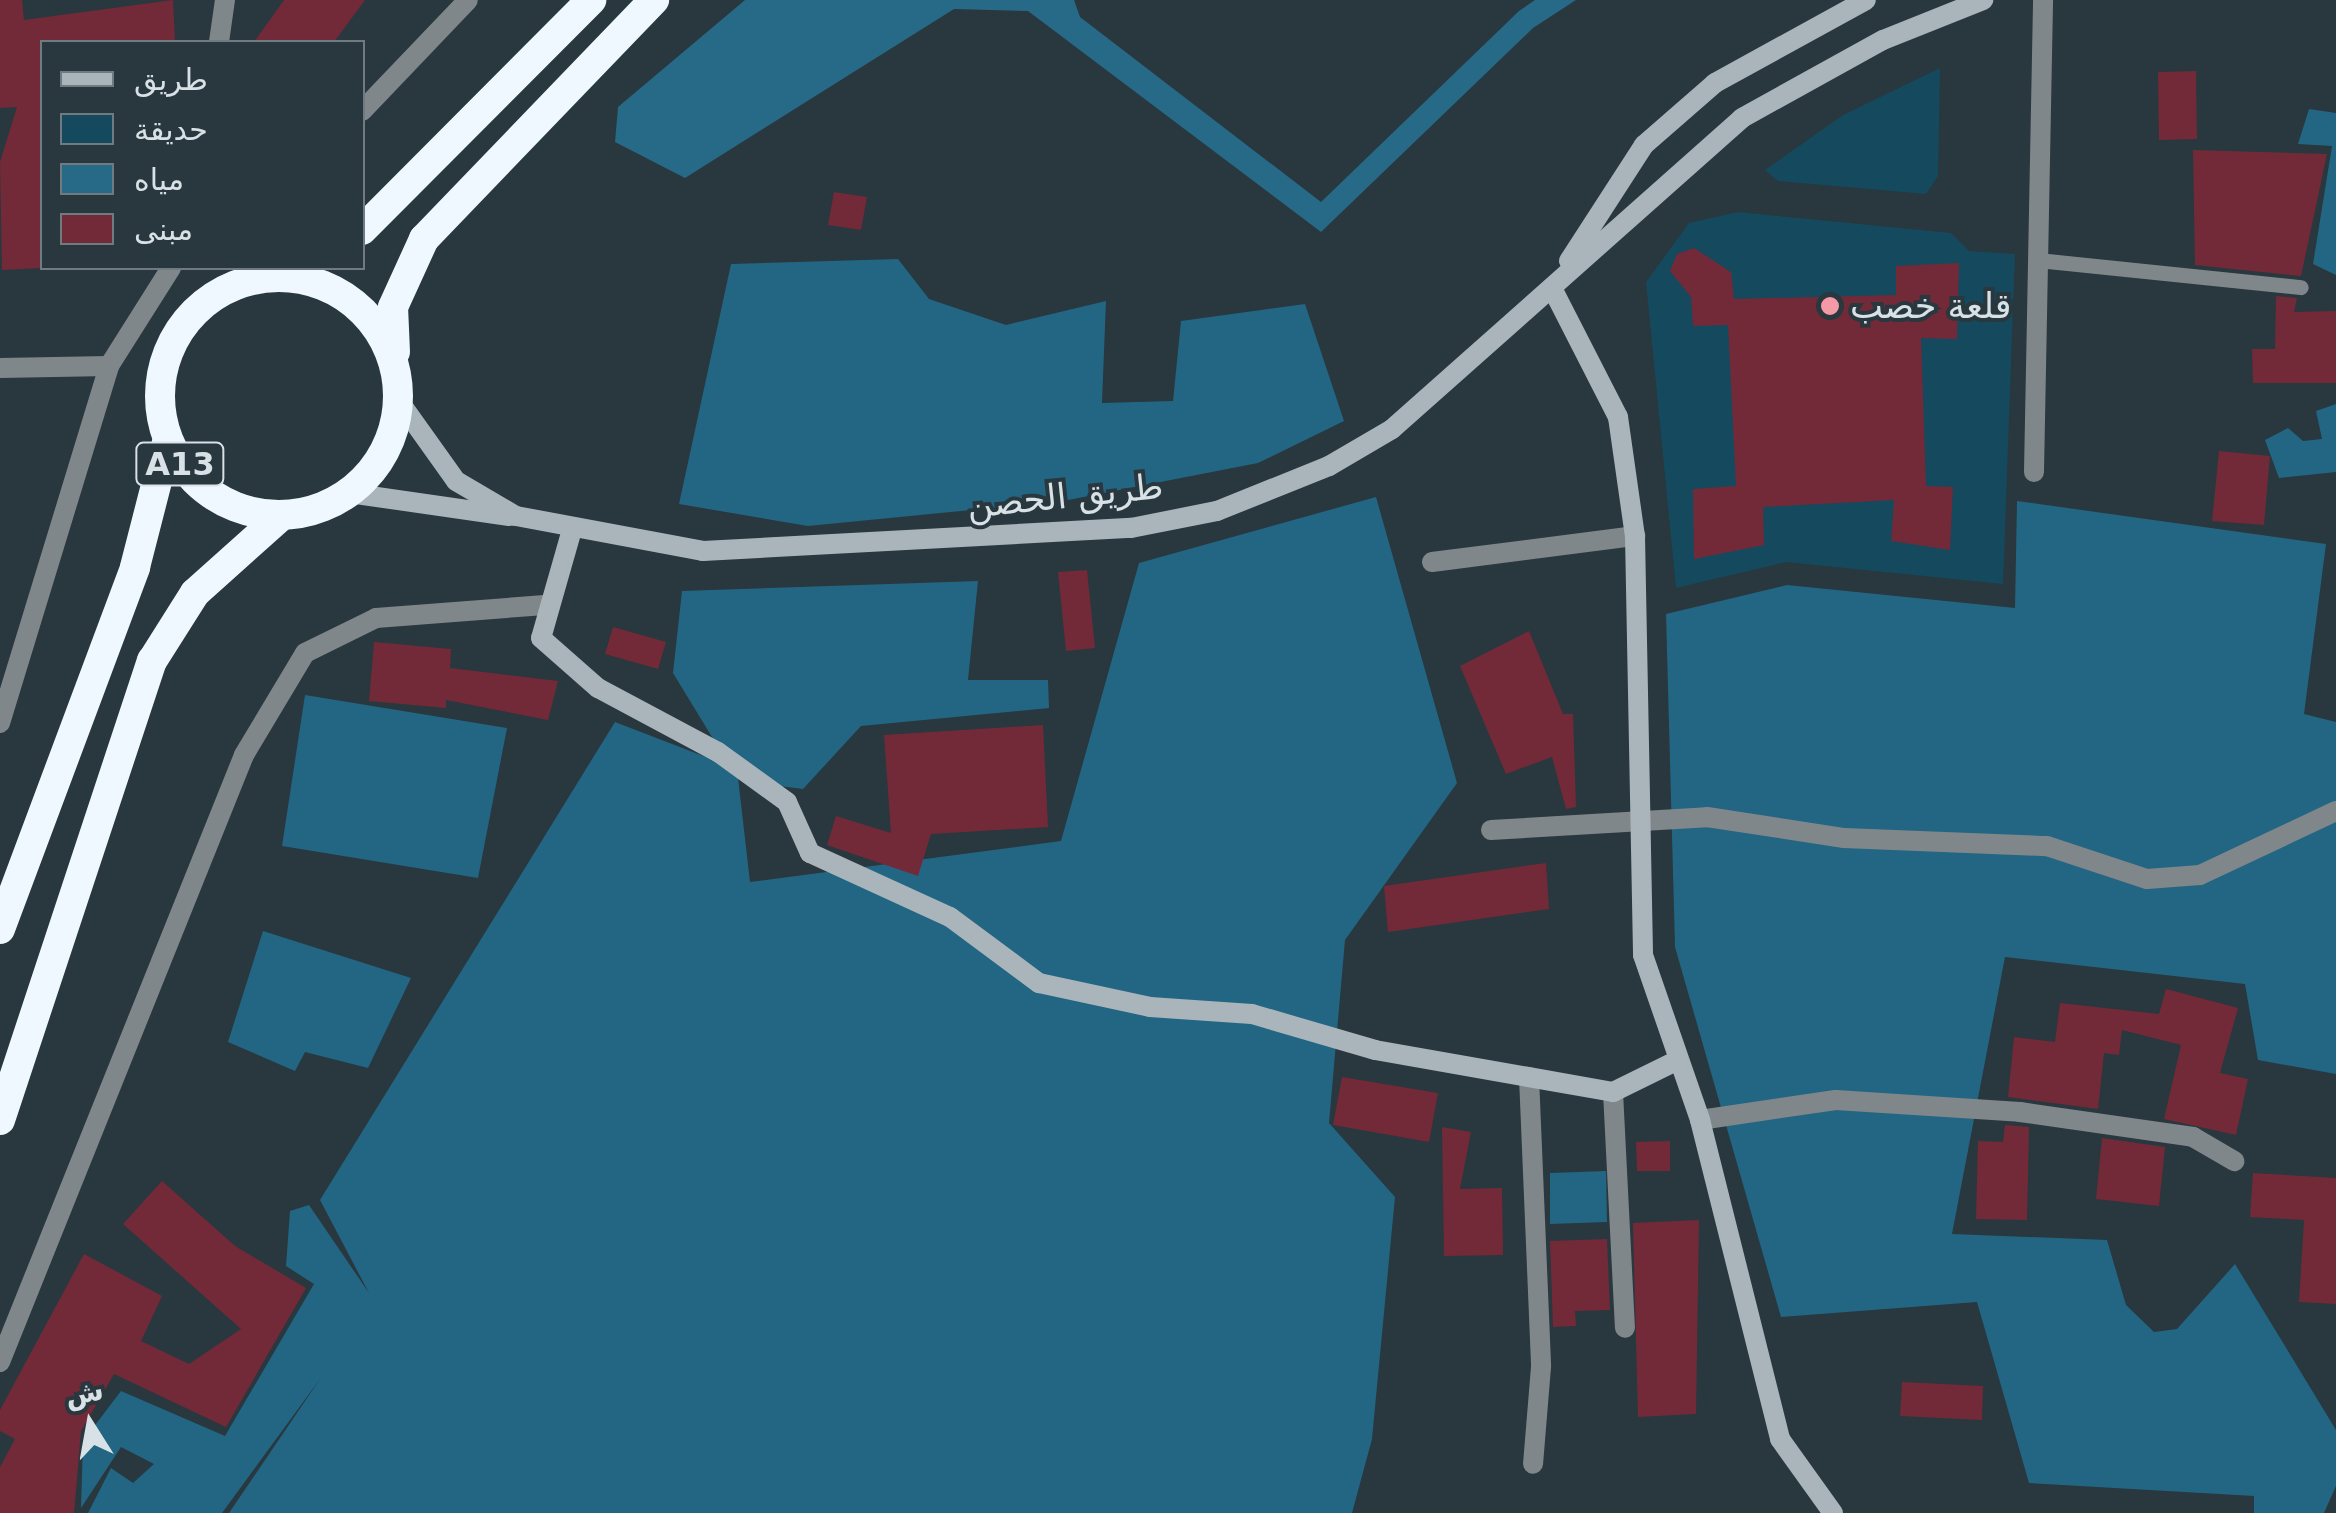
<!DOCTYPE html>
<html>
<head>
<meta charset="utf-8">
<style>
	body { margin:0 }
	#map { position:relative; width:2336px; height:1513px; overflow:hidden; background:#29373e; font-family:"DejaVu Sans",Cairo,sans-serif }
	div>[style] { position:absolute }
	.green>* { inset:0; background:#15495e }
	.forest>* { inset:0; background:#226683 }
	.water>* { inset:0; background:#266a87 }
	.building>* { inset:0; background:#722a38 }
	.lane>* { height:15px; margin:-7.5px; padding:0 7.5px; transform-origin:7.5px; border-radius:7.5px; background:#80878b }
	.street>* { height:20px; margin:-10px; padding:0 10px; transform-origin:10px; border-radius:10px; background:#80878b }
	.secondary>* { height:20px; margin:-10px; padding:0 10px; transform-origin:10px; border-radius:10px; background:#aab5bb }
	.highway>* { height:30px; margin:-15px; padding:0 15px; transform-origin:15px; border-radius:15px; background:#eef8fe }
	.highway>.ring { margin:-15px; padding:0; box-sizing:content-box; background:none; border:30px solid #eef8fe; border-radius:50% }
	.dots>* { width:28px; height:28px; translate:-50% -50%; box-sizing:border-box; border:5px solid #29373e; border-radius:50% }
	span { translate:-50% -50%; white-space:nowrap; text-align:center; line-height:1.15; -webkit-text-stroke:8px #29373e; paint-order:stroke }
	.shield-label span { padding:2px 8px; background:#29373e; border:2px solid; border-radius:8px; -webkit-text-stroke-width:0 }
	.shield-label { font-size:32px; color:#d8e1e5; font-weight:700 }
	.poi-label { font-size:35px; color:#d8e1e5 }
	.left { translate:0 -50%; text-align:left }
	.street-label { font-size:35px; color:#d8e1e5 }
	.legend { position:absolute; left:40px; top:40px; width:325px; height:230px; box-sizing:border-box; background:#29373e; border:2px solid #6f7b81; margin:0; padding:12px 18px; list-style:none; font-size:30px; color:#d8e1e5 }
	.legend li { display:flex; align-items:center; gap:20px; height:50px }
	.legend b { width:50px; border:2px solid #6f7b81 }
	.north { position:absolute; left:40px; top:1373px; width:100px; height:100px; -webkit-text-stroke:8px #29373e; paint-order:stroke; rotate:349deg; font-size:28px; font-weight:700; line-height:40px; text-align:center; color:#d8e1e5 }
	.north::after { content:''; display:block; margin:auto; width:35px; height:45px; background:#d8e1e5; clip-path:polygon(50% 0,100% 100%,50% 72%,0 100%) }
</style>
</head>
<body>
<div id="map">
	<div class="green">
		<div style="clip-path:polygon(1940px 68px,1938px 176px,1926px 194px,1778px 181px,1765px 170px,1843px 115px)"></div>
		<div style="clip-path:polygon(1738px 212px,1951px 233px,1969px 251px,2015px 254px,2003px 584px,1786px 562px,1676px 588px,1646px 282px,1689px 223px)"></div>
	</div>
	<div class="forest">
		<div style="clip-path:polygon(2309px 109px,2336px 113px,2336px 275px,2313px 264px,2332px 146px,2298px 144px)"></div>
		<div style="clip-path:polygon(898px 259px,929px 299px,1006px 325px,1106px 301px,1102px 403px,1173px 401px,1181px 321px,1305px 304px,1344px 421px,1258px 463px,1063px 501px,808px 526px,679px 504px,731px 264px)"></div>
		<div style="clip-path:polygon(2336px 404px,2336px 472px,2279px 478px,2265px 440px,2288px 428px,2303px 441px,2322px 439px,2316px 411px)"></div>
		<div style="clip-path:polygon(1376px 497px,1457px 783px,1345px 940px,1329px 1123px,1395px 1197px,1372px 1439px,1352px 1513px,229px 1513px,320px 1379px,222px 1513px,88px 1513px,111px 1468px,133px 1483px,154px 1464px,121px 1447px,81px 1508px,83px 1441px,121px 1391px,225px 1436px,314px 1284px,286px 1266px,290px 1211px,309px 1205px,369px 1293px,320px 1200px,615px 722px,737px 769px,750px 882px,1061px 841px,1139px 563px)"></div>
		<div style="clip-path:polygon(2017px 501px,2326px 544px,2304px 714px,2336px 722px,2336px 1074px,2258px 1060px,2245px 984px,2005px 957px,1952px 1234px,2107px 1240px,2126px 1305px,2154px 1332px,2177px 1329px,2235px 1264px,2336px 1430px,2336px 1486px,2324px 1513px,2254px 1513px,2254px 1496px,2029px 1483px,1977px 1302px,1781px 1317px,1675px 947px,1666px 614px,1787px 585px,2015px 608px)"></div>
		<div style="clip-path:polygon(978px 581px,968px 680px,1048px 680px,1049px 708px,861px 726px,803px 789px,756px 783px,712px 737px,673px 673px,682px 591px)"></div>
		<div style="clip-path:polygon(305px 695px,507px 728px,478px 878px,282px 846px)"></div>
		<div style="clip-path:polygon(263px 931px,411px 978px,368px 1068px,305px 1052px,295px 1071px,228px 1042px)"></div>
		<div style="clip-path:polygon(1606px 1171px,1607px 1222px,1550px 1224px,1550px 1173px)"></div>
	</div>
	<div class="water">
		<div style="clip-path:polygon(745px 0,1074px 0,1080px 17px,1321px 202px,1519px 11px,1535px 0,1576px 0,1533px 28px,1321px 232px,1028px 11px,954px 9px,685px 178px,615px 142px,618px 107px)"></div>
	</div>
	<div class="building">
		<div style="clip-path:polygon(0 0,22px 0,24px 20px,173px 0,175px 42px,42px 42px,42px 268px,2px 270px,0 162px,17px 107px,0 108px)"></div>
		<div style="clip-path:polygon(284px 0,365px 0,334px 42px,254px 42px)"></div>
		<div style="clip-path:polygon(2196px 71px,2197px 139px,2159px 140px,2158px 72px)"></div>
		<div style="clip-path:polygon(2193px 150px,2327px 154px,2301px 276px,2195px 265px)"></div>
		<div style="clip-path:polygon(834px 192px,867px 197px,861px 230px,828px 225px)"></div>
		<div style="clip-path:polygon(1694px 248px,1731px 272px,1734px 299px,1896px 295px,1896px 266px,1959px 263px,1957px 339px,1921px 338px,1926px 486px,1953px 487px,1950px 550px,1891px 541px,1894px 500px,1763px 507px,1764px 545px,1694px 559px,1693px 489px,1736px 486px,1728px 325px,1693px 326px,1691px 297px,1670px 271px,1677px 254px)"></div>
		<div style="clip-path:polygon(2276px 296px,2297px 298px,2294px 312px,2336px 311px,2336px 383px,2253px 383px,2252px 349px,2275px 349px)"></div>
		<div style="clip-path:polygon(2219px 451px,2270px 456px,2264px 525px,2212px 521px)"></div>
		<div style="clip-path:polygon(1087px 570px,1095px 648px,1066px 651px,1058px 572px)"></div>
		<div style="clip-path:polygon(613px 627px,666px 642px,658px 669px,605px 654px)"></div>
		<div style="clip-path:polygon(1529px 631px,1563px 714px,1573px 714px,1576px 807px,1566px 809px,1552px 757px,1506px 774px,1460px 666px)"></div>
		<div style="clip-path:polygon(374px 642px,451px 649px,450px 668px,558px 681px,548px 720px,446px 700px,446px 708px,369px 701px)"></div>
		<div style="clip-path:polygon(1043px 725px,1048px 827px,931px 834px,918px 876px,827px 845px,836px 816px,891px 833px,884px 735px)"></div>
		<div style="clip-path:polygon(1546px 863px,1549px 909px,1388px 932px,1384px 886px)"></div>
		<div style="clip-path:polygon(2166px 989px,2238px 1008px,2220px 1073px,2248px 1079px,2236px 1135px,2164px 1119px,2181px 1045px,2122px 1030px,2119px 1055px,2104px 1053px,2098px 1109px,2008px 1097px,2014px 1037px,2055px 1042px,2060px 1003px,2159px 1014px)"></div>
		<div style="clip-path:polygon(1342px 1077px,1438px 1093px,1429px 1142px,1333px 1125px)"></div>
		<div style="clip-path:polygon(2005px 1125px,2029px 1127px,2027px 1220px,1976px 1219px,1978px 1141px,2003px 1142px)"></div>
		<div style="clip-path:polygon(1442px 1127px,1471px 1132px,1460px 1189px,1502px 1188px,1503px 1255px,1444px 1256px)"></div>
		<div style="clip-path:polygon(2102px 1138px,2165px 1147px,2159px 1206px,2096px 1199px)"></div>
		<div style="clip-path:polygon(1670px 1141px,1670px 1171px,1637px 1171px,1636px 1142px)"></div>
		<div style="clip-path:polygon(2253px 1173px,2336px 1178px,2336px 1304px,2299px 1302px,2304px 1220px,2250px 1217px)"></div>
		<div style="clip-path:polygon(162px 1181px,235px 1246px,306px 1288px,226px 1427px,114px 1374px,81px 1431px,74px 1513px,0 1513px,0 1467px,15px 1439px,0 1431px,0 1410px,84px 1254px,162px 1296px,141px 1341px,189px 1364px,241px 1329px,123px 1224px)"></div>
		<div style="clip-path:polygon(1699px 1220px,1696px 1414px,1638px 1417px,1633px 1223px)"></div>
		<div style="clip-path:polygon(1607px 1239px,1610px 1310px,1575px 1311px,1576px 1326px,1553px 1327px,1550px 1241px)"></div>
		<div style="clip-path:polygon(1902px 1382px,1983px 1386px,1982px 1420px,1900px 1416px)"></div>
	</div>
	<div class="lane">
		<div style="left:2038px;top:260px;width:264px;rotate:5.9deg"></div>
	</div>
	<div class="street">
		<div style="left:219px;top:42px;width:42px;rotate:-81.9deg"></div>
		<div style="left:362px;top:111px;width:153px;rotate:-46.3deg"></div>
		<div style="left:0;top:368px;width:109px;rotate:-1.1deg"></div>
		<div style="left:2034px;top:472px;width:472px;rotate:-88.9deg"></div>
		<div style="left:1432px;top:562px;width:205px;rotate:-7.3deg"></div>
		<div style="left:0;top:723px;width:373px;rotate:-73deg"></div>
		<div style="left:109px;top:366px;width:116px;rotate:-57.7deg"></div>
		<div style="left:1491px;top:830px;width:216px;rotate:-3.4deg"></div>
		<div style="left:1707px;top:817px;width:139px;rotate:8.7deg"></div>
		<div style="left:1844px;top:838px;width:203px;rotate:2.3deg"></div>
		<div style="left:2047px;top:846px;width:105px;rotate:18.3deg"></div>
		<div style="left:2147px;top:879px;width:53px;rotate:-4.3deg"></div>
		<div style="left:2200px;top:875px;width:150px;rotate:-25.2deg"></div>
		<div style="left:1529px;top:1077px;width:290px;rotate:87.6deg"></div>
		<div style="left:1541px;top:1367px;width:97px;rotate:94.7deg"></div>
		<div style="left:1613px;top:1092px;width:236px;rotate:87.1deg"></div>
		<div style="left:1700px;top:1120px;width:137px;rotate:-8.4deg"></div>
		<div style="left:1836px;top:1100px;width:184px;rotate:3.7deg"></div>
		<div style="left:2020px;top:1112px;width:175px;rotate:8.2deg"></div>
		<div style="left:2193px;top:1137px;width:48px;rotate:30.3deg"></div>
		<div style="left:0;top:1362px;width:654px;rotate:-68.1deg"></div>
		<div style="left:244px;top:755px;width:119px;rotate:-59.1deg"></div>
		<div style="left:305px;top:653px;width:79px;rotate:-26.2deg"></div>
		<div style="left:376px;top:618px;width:169px;rotate:-4.4deg"></div>
	</div>
	<div class="secondary">
		<div style="left:1569px;top:261px;width:138px;rotate:-57.1deg"></div>
		<div style="left:1644px;top:145px;width:94px;rotate:-41.1deg"></div>
		<div style="left:1715px;top:83px;width:172px;rotate:-28.8deg"></div>
		<div style="left:1552px;top:288px;width:145px;rotate:62.9deg"></div>
		<div style="left:1618px;top:417px;width:120px;rotate:81.9deg"></div>
		<div style="left:1635px;top:536px;width:419px;rotate:88.9deg"></div>
		<div style="left:1643px;top:955px;width:175px;rotate:70.9deg"></div>
		<div style="left:1700px;top:1120px;width:329px;rotate:75.9deg"></div>
		<div style="left:1780px;top:1439px;width:91px;rotate:54.4deg"></div>
		<div style="left:399px;top:401px;width:98px;rotate:54.5deg"></div>
		<div style="left:456px;top:481px;width:69px;rotate:30.3deg"></div>
		<div style="left:516px;top:516px;width:190px;rotate:10.6deg"></div>
		<div style="left:703px;top:551px;width:429px;rotate:-3.1deg"></div>
		<div style="left:1131px;top:528px;width:88px;rotate:-11.2deg"></div>
		<div style="left:1217px;top:511px;width:121px;rotate:-21.9deg"></div>
		<div style="left:1329px;top:466px;width:73px;rotate:-30.4deg"></div>
		<div style="left:1392px;top:429px;width:468px;rotate:-41.6deg"></div>
		<div style="left:1742px;top:118px;width:161px;rotate:-29deg"></div>
		<div style="left:1883px;top:40px;width:108px;rotate:-21.8deg"></div>
		<div style="left:349px;top:493px;width:162px;rotate:8.2deg"></div>
		<div style="left:571px;top:533px;width:109px;rotate:105.9deg"></div>
		<div style="left:541px;top:638px;width:76px;rotate:41.3deg"></div>
		<div style="left:598px;top:688px;width:136px;rotate:28.1deg"></div>
		<div style="left:718px;top:752px;width:85px;rotate:35.9deg"></div>
		<div style="left:787px;top:802px;width:56px;rotate:65.7deg"></div>
		<div style="left:810px;top:853px;width:154px;rotate:24.6deg"></div>
		<div style="left:950px;top:917px;width:111px;rotate:36.6deg"></div>
		<div style="left:1039px;top:983px;width:114px;rotate:12.2deg"></div>
		<div style="left:1150px;top:1007px;width:102px;rotate:3.9deg"></div>
		<div style="left:1252px;top:1014px;width:128px;rotate:16.3deg"></div>
		<div style="left:1375px;top:1050px;width:242px;rotate:10deg"></div>
		<div style="left:1613px;top:1092px;width:68px;rotate:-26.2deg"></div>
	</div>
	<div class="highway">
		<div style="left:362px;top:230px;width:325px;rotate:-45.1deg"></div>
		<div class="ring" style="left:160px;top:277px;width:208px;height:208px"></div>
		<div style="left:395px;top:352px;width:45px;rotate:-92.5deg"></div>
		<div style="left:393px;top:307px;width:75px;rotate:-65.5deg"></div>
		<div style="left:424px;top:239px;width:332px;rotate:-46.1deg"></div>
		<div style="left:0;top:929px;width:386px;rotate:-69.5deg"></div>
		<div style="left:135px;top:567px;width:129px;rotate:-75.6deg"></div>
		<div style="left:0;top:1120px;width:484px;rotate:-71.7deg"></div>
		<div style="left:152px;top:661px;width:80px;rotate:-57.7deg"></div>
		<div style="left:195px;top:593px;width:115px;rotate:-41.8deg"></div>
	</div>
	<div class="dots">
		<div style="left:1830px;top:306px;background:#f49aa6"></div>
	</div>
	<div class="shield-label">
		<span style="left:180px;top:464px">A13</span>
	</div>
	<div class="poi-label">
		<span class="left" style="left:1850px;top:306px">قلعة خصب</span>
	</div>
	<div class="street-label">
		<span style="left:1065px;top:496px;rotate:-6deg">طريق الحصن</span>
	</div>
	<ul class="legend">
	<li><b style="height:12px;background:#aab5bb"></b>طريق</li>
	<li><b style="height:28px;background:#15495e"></b>حديقة</li>
	<li><b style="height:28px;background:#266a87"></b>مياه</li>
	<li><b style="height:28px;background:#722a38"></b>مبنى</li>
	</ul>
	<div class="north">ش</div>
</div>
</body>
</html>
